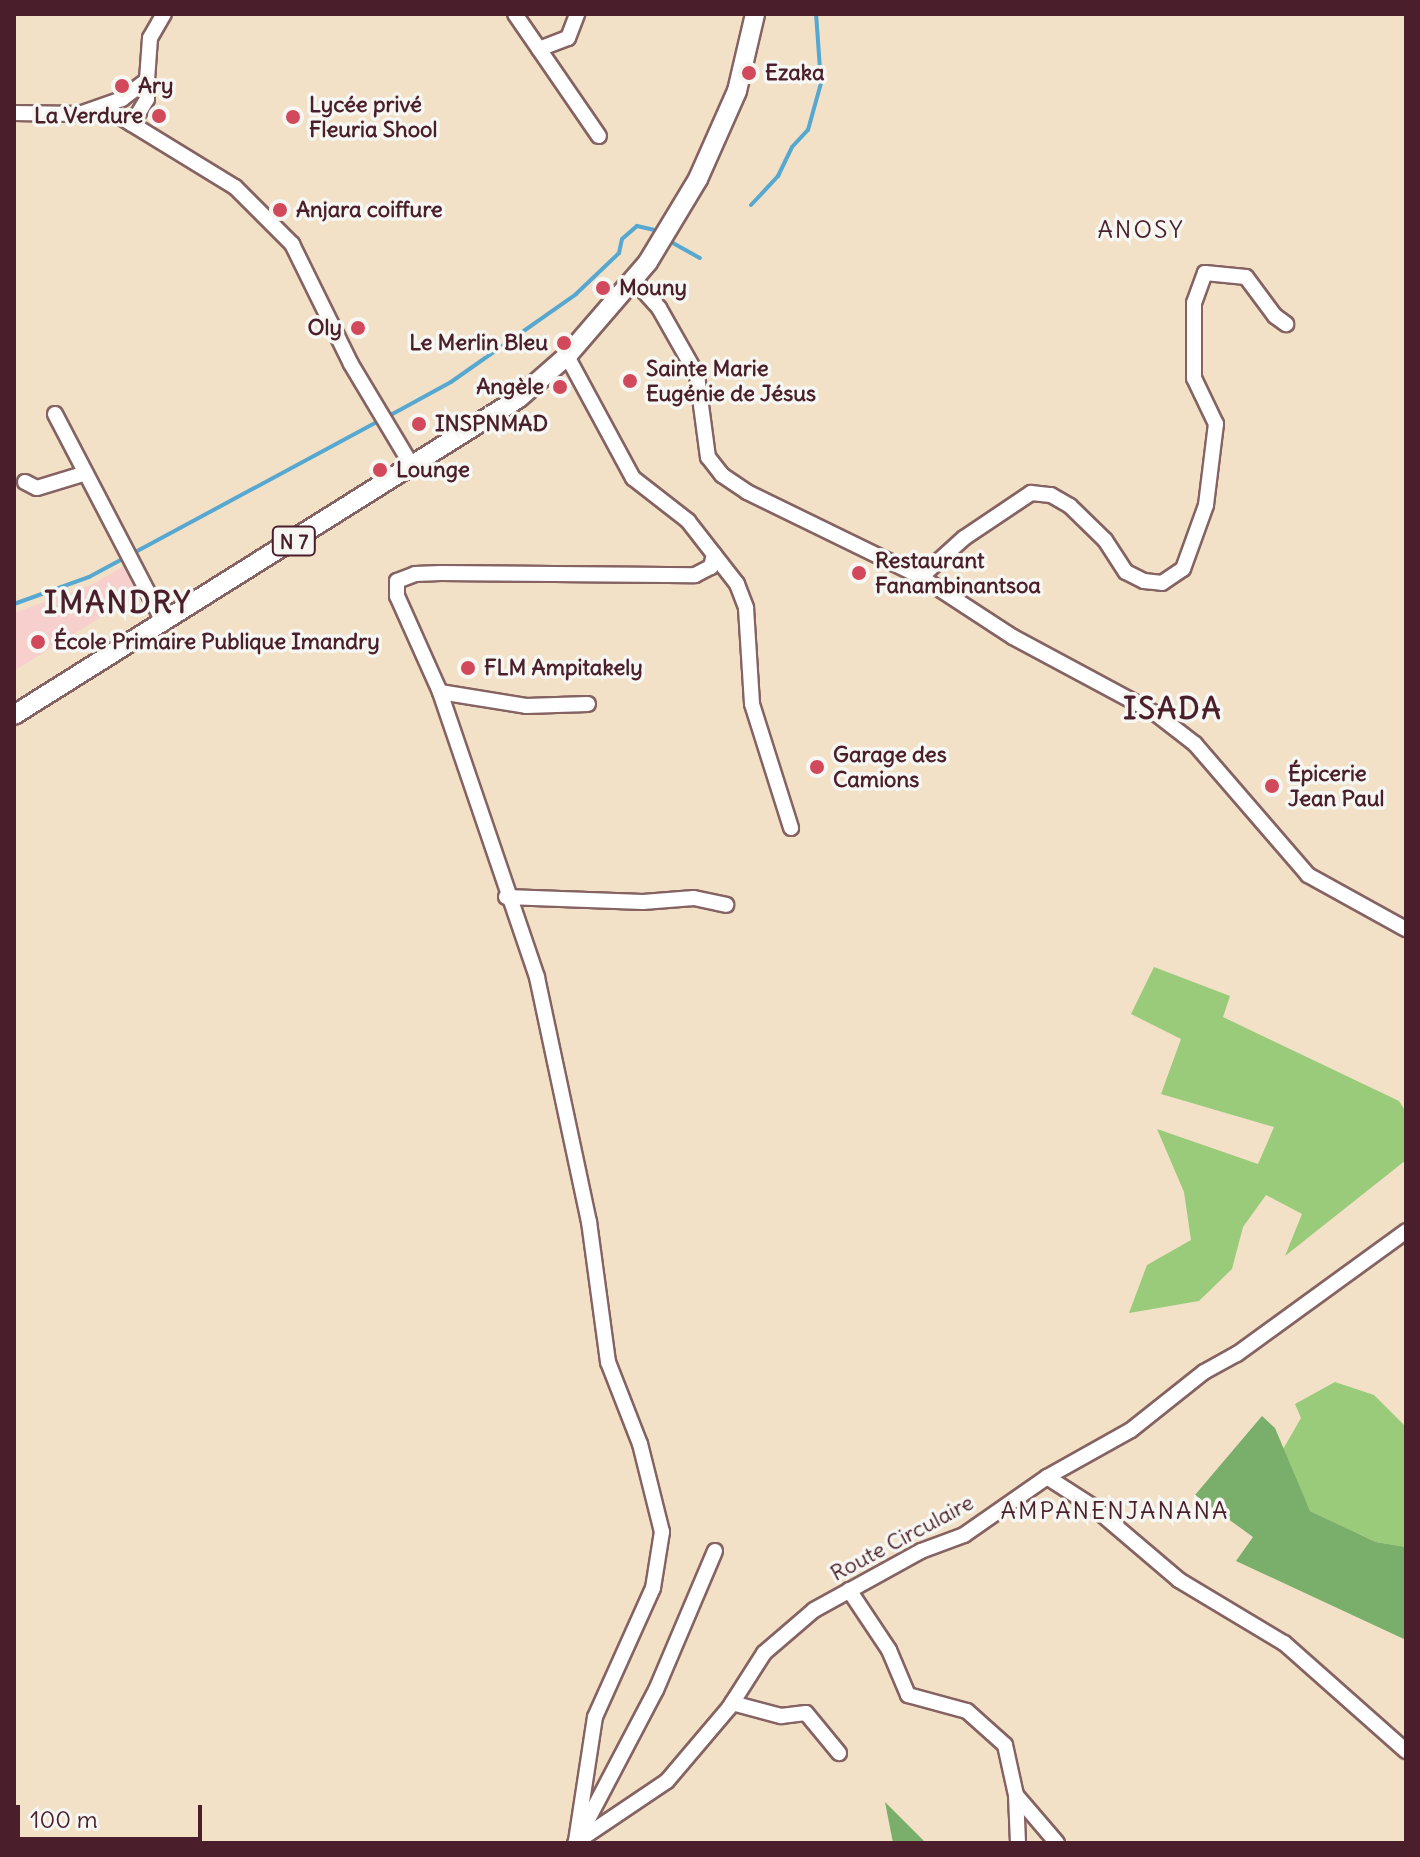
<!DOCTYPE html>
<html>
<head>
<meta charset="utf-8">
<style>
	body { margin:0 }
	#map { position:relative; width:1420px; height:1857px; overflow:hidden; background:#f2e0c7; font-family:Delius,sans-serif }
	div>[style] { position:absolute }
	.built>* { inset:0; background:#f7d0ce }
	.green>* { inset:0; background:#99cb7b }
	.forest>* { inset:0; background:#7aaf6b }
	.stream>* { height:4px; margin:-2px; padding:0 2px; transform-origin:2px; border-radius:2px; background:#56a8d1 }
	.roads { filter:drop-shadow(2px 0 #856362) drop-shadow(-2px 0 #856362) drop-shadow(0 2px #856362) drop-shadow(0 -2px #856362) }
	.minor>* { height:14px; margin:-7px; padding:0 7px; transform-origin:7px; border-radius:7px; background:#fff }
	.major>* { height:18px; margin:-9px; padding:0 9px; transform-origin:9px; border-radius:9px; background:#fff }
	.dots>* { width:22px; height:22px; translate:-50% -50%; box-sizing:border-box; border:4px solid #f6f6f2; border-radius:50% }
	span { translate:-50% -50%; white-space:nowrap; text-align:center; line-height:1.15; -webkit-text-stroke:7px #f6f6f2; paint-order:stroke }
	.shield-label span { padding:2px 6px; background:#f6f6f2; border:2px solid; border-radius:6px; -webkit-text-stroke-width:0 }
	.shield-label { font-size:20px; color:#4a1f2b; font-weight:700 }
	.poi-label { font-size:22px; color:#4a1f2b; font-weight:700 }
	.left { translate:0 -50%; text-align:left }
	.right { translate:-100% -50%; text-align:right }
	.street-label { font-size:22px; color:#4a1f2b }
	.neighbourhood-label { font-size:24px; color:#4a1f2b; letter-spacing:2px }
	.district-label { font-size:30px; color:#4a1f2b; font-weight:700; letter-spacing:2px }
	.frame { position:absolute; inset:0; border:16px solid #4a1f2b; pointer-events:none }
	.scale { position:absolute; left:16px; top:1805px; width:186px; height:36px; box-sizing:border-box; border:4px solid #4a1f2b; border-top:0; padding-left:10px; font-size:24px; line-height:28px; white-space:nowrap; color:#4a1f2b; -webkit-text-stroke:6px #f6f6f2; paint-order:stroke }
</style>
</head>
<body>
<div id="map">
	<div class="built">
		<div style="clip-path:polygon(126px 565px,140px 593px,14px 671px,14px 613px,91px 585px)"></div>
	</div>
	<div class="green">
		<div style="clip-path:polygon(1154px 967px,1230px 996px,1223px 1017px,1399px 1101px,1406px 1112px,1406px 1160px,1285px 1256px,1302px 1214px,1266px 1195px,1243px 1227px,1232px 1269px,1199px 1301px,1129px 1313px,1147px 1265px,1191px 1240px,1184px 1192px,1157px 1129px,1258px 1164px,1274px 1127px,1161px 1094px,1181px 1039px,1131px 1014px)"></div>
		<div style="clip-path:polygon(1335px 1382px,1374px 1395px,1406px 1427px,1406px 1547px,1376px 1542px,1310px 1511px,1282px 1451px,1301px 1418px,1295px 1404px)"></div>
	</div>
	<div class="forest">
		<div style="clip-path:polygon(1262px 1416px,1275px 1428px,1310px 1511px,1376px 1542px,1406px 1547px,1406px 1640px,1236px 1561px,1253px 1537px,1195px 1495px)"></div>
		<div style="clip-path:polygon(885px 1802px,926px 1843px,893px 1843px)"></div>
	</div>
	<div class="stream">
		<div style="left:751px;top:205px;width:40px;rotate:-47deg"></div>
		<div style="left:778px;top:176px;width:32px;rotate:-64deg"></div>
		<div style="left:792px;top:147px;width:23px;rotate:-47deg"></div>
		<div style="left:808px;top:130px;width:49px;rotate:-74.5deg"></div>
		<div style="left:821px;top:83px;width:69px;rotate:-94.1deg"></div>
		<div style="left:671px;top:242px;width:33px;rotate:29deg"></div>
		<div style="left:387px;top:417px;width:73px;rotate:-28.7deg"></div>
		<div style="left:451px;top:382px;width:153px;rotate:-35.1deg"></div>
		<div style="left:576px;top:294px;width:59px;rotate:-43.6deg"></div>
		<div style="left:619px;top:253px;width:14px;rotate:-78deg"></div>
		<div style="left:622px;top:239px;width:20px;rotate:-41deg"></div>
		<div style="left:637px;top:226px;width:18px;rotate:13deg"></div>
		<div style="left:14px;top:604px;width:80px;rotate:-19.8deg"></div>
		<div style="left:89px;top:577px;width:329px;rotate:-28.3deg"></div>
	</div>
	<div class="roads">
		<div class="minor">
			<div style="left:515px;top:14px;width:148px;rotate:55.5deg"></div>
			<div style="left:539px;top:49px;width:31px;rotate:-21deg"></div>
			<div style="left:568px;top:38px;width:26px;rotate:-69deg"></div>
			<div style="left:147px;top:80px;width:19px;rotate:90deg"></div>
			<div style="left:147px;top:99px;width:29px;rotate:121deg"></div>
			<div style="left:132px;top:124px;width:121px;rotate:31.5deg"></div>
			<div style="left:235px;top:187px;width:81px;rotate:45deg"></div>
			<div style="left:292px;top:244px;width:134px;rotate:63.8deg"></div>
			<div style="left:351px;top:364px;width:119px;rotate:59.1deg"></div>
			<div style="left:106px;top:108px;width:31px;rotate:32deg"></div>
			<div style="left:14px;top:113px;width:65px;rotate:0.9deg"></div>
			<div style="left:79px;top:114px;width:46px;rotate:-19.2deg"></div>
			<div style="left:122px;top:99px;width:31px;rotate:-37deg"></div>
			<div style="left:147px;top:80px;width:42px;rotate:-85.9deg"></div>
			<div style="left:150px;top:38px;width:28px;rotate:-60deg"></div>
			<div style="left:633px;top:279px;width:39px;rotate:48deg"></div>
			<div style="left:659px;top:308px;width:77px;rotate:60.4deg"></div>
			<div style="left:697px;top:375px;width:83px;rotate:82.4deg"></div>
			<div style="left:708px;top:457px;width:23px;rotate:52deg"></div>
			<div style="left:722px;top:475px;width:30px;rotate:34deg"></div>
			<div style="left:747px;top:492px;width:194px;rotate:26deg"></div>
			<div style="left:921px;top:577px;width:110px;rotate:33.1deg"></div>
			<div style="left:1013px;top:637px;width:161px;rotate:28.2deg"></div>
			<div style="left:1155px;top:713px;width:51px;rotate:37.8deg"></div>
			<div style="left:1195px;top:744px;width:173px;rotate:49.2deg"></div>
			<div style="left:1308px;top:875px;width:112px;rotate:28.9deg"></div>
			<div style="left:567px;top:356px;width:139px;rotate:61.6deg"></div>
			<div style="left:633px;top:478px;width:70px;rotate:38deg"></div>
			<div style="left:688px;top:521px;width:80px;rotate:52.1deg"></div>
			<div style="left:737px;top:584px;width:26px;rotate:69deg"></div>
			<div style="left:746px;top:608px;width:96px;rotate:86.4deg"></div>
			<div style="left:752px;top:704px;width:130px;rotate:72.5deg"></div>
			<div style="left:55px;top:414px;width:236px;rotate:62.5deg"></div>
			<div style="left:25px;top:482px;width:13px;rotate:27deg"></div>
			<div style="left:37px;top:488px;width:48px;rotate:-16.9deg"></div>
			<div style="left:921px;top:577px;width:58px;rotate:-42.2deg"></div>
			<div style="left:964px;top:538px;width:81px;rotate:-33.9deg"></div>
			<div style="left:1031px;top:493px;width:20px;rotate:6deg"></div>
			<div style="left:1051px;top:495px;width:22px;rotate:30deg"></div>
			<div style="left:1070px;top:506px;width:49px;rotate:44.2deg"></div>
			<div style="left:1105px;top:540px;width:38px;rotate:57deg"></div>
			<div style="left:1126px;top:572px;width:20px;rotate:27deg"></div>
			<div style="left:1144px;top:581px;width:18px;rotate:6deg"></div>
			<div style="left:1162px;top:583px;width:25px;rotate:-34deg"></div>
			<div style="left:1183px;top:569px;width:68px;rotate:-70.2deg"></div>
			<div style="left:1206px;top:505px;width:82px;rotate:-83deg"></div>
			<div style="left:1216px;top:424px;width:51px;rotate:-115.6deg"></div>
			<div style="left:1194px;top:378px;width:75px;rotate:-90deg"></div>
			<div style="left:1194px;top:303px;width:32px;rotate:-70deg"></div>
			<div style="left:1205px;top:273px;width:41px;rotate:5.6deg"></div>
			<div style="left:1246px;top:277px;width:49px;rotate:53.4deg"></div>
			<div style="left:1275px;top:316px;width:14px;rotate:36deg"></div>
			<div style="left:440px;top:692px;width:87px;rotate:9.2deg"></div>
			<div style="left:526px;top:706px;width:62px;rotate:-1.8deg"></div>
			<div style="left:506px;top:897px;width:137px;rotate:2.1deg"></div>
			<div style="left:643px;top:902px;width:51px;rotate:-4.5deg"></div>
			<div style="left:694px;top:898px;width:33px;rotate:12deg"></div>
			<div style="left:1047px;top:1477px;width:54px;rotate:32.8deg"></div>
			<div style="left:1092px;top:1506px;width:114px;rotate:40.4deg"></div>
			<div style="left:1179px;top:1580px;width:122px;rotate:31deg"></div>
			<div style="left:1284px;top:1643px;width:163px;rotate:41.5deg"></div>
			<div style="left:849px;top:1590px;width:72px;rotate:56.3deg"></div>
			<div style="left:889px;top:1650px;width:49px;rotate:67.1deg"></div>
			<div style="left:908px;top:1695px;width:61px;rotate:15.2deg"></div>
			<div style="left:967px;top:1711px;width:51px;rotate:41.8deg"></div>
			<div style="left:1005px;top:1745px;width:51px;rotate:77.6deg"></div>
			<div style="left:1016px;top:1795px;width:48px;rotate:87.6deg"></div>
			<div style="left:732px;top:1703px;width:51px;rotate:14.9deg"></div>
			<div style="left:781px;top:1716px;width:25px;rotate:-7deg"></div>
			<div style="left:806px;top:1713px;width:52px;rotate:50.5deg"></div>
			<div style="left:1016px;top:1795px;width:63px;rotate:49.5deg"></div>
			<div style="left:584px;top:1827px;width:155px;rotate:-62.3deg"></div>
			<div style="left:656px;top:1690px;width:151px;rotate:-67deg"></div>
			<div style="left:576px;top:1841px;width:125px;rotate:-81.3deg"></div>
			<div style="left:595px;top:1717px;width:141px;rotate:-65.8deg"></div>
			<div style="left:653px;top:1588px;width:57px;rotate:-80.9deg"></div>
			<div style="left:662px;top:1532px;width:91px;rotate:-104deg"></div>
			<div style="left:640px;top:1444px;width:88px;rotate:-111.3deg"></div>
			<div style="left:608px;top:1362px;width:141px;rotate:-97.7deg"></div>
			<div style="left:589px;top:1222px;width:250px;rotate:-102deg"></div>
			<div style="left:537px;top:977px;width:301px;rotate:-108.8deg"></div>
			<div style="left:440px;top:692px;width:105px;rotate:-114.1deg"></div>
			<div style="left:397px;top:596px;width:15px;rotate:-90deg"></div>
			<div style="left:397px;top:581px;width:19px;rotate:-21deg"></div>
			<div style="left:415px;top:574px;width:26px;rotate:-2deg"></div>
			<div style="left:441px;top:573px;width:254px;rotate:0.5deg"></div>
			<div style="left:695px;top:575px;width:18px;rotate:-27deg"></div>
			<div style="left:711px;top:567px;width:13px;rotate:-77deg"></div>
			<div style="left:575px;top:1843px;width:111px;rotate:-34deg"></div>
			<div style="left:667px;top:1781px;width:96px;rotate:-49.7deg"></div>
			<div style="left:729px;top:1708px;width:65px;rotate:-57.5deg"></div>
			<div style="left:764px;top:1653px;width:66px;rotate:-40.7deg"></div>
			<div style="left:814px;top:1610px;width:122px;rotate:-28.9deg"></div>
			<div style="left:921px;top:1551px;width:46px;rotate:-20.4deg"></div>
			<div style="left:964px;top:1535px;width:101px;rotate:-34.9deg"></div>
			<div style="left:1047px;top:1477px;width:96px;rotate:-29.2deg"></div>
			<div style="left:1131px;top:1430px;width:93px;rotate:-38.5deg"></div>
			<div style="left:1204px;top:1372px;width:38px;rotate:-29deg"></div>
			<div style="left:1237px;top:1354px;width:209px;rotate:-36deg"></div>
		</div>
		<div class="major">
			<div style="left:14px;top:715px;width:596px;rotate:-32.12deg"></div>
			<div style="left:519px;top:398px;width:64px;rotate:-41.2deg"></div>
			<div style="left:567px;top:356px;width:124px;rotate:-49.2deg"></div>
			<div style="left:648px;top:262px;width:97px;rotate:-58.9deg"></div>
			<div style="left:698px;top:179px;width:96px;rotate:-66.1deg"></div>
			<div style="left:737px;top:91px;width:79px;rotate:-76.8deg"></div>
		</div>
	</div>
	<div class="dots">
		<div style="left:749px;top:73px;background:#d1495b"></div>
		<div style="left:122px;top:86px;background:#d1495b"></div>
		<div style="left:159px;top:116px;background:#d1495b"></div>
		<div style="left:293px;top:117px;background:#d1495b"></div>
		<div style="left:280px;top:210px;background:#d1495b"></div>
		<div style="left:603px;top:288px;background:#d1495b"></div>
		<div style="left:358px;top:328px;background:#d1495b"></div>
		<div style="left:564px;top:343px;background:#d1495b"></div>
		<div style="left:630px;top:381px;background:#d1495b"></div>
		<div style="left:560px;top:387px;background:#d1495b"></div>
		<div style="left:419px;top:424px;background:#d1495b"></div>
		<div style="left:380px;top:470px;background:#d1495b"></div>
		<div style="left:859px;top:573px;background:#d1495b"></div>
		<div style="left:38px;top:642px;background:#d1495b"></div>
		<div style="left:468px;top:668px;background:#d1495b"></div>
		<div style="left:817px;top:767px;background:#d1495b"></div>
		<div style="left:1272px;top:786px;background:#d1495b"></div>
	</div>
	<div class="shield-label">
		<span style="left:294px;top:541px">N 7</span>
	</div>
	<div class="poi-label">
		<span class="left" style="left:765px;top:73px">Ezaka</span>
		<span class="left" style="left:138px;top:86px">Ary</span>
		<span class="left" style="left:309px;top:117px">Lycée privé<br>Fleuria Shool</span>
		<span class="right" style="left:143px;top:116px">La Verdure</span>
		<span class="left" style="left:296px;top:210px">Anjara coiffure</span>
		<span class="left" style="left:619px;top:288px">Mouny</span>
		<span class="right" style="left:342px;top:328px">Oly</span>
		<span class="right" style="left:548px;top:343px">Le Merlin Bleu</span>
		<span class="left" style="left:646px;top:381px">Sainte Marie<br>Eugénie de Jésus</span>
		<span class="right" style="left:544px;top:387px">Angèle</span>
		<span class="left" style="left:435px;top:424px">INSPNMAD</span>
		<span class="left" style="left:396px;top:470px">Lounge</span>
		<span class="left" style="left:875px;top:573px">Restaurant<br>Fanambinantsoa</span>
		<span class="left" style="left:54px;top:642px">École Primaire Publique Imandry</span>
		<span class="left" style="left:484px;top:668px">FLM Ampitakely</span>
		<span class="left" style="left:833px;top:767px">Garage des<br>Camions</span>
		<span class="left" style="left:1288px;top:786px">Épicerie<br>Jean Paul</span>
	</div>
	<div class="street-label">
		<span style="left:902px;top:1538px;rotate:-28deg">Route Circulaire</span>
	</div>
	<div class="neighbourhood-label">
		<span style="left:1141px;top:230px">ANOSY</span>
		<span style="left:1115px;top:1511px">AMPANENJANANA</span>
	</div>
	<div class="district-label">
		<span style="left:118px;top:602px">IMANDRY</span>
		<span style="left:1173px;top:708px">ISADA</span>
	</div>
	<div class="frame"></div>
	<div class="scale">100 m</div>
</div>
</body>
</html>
